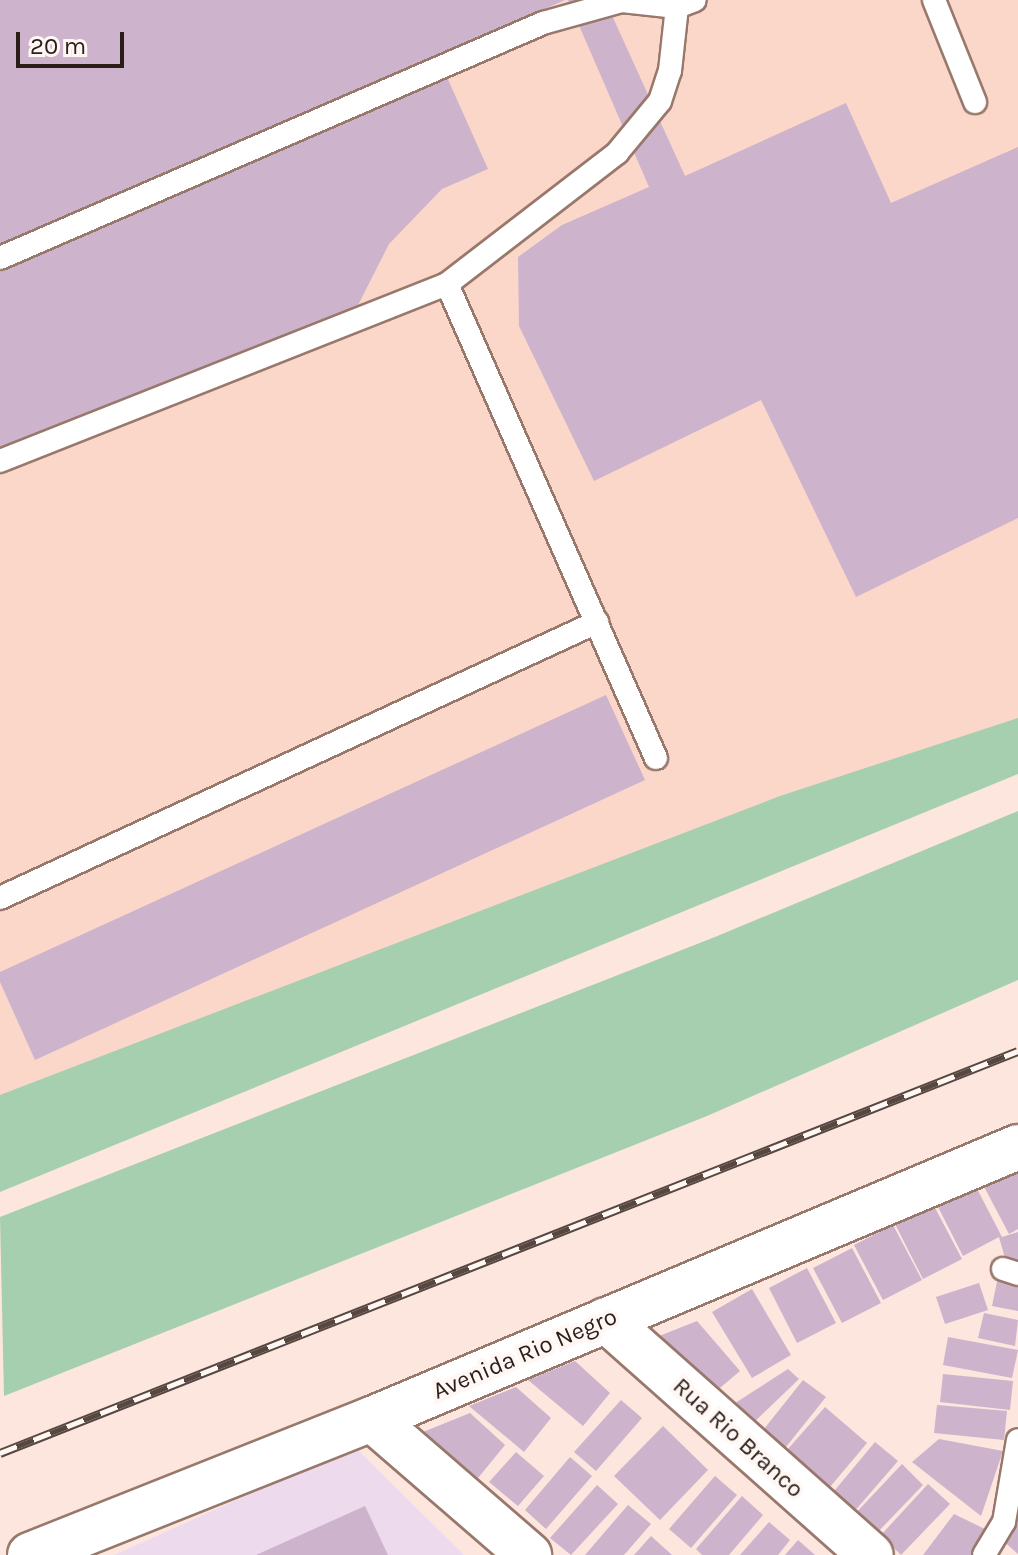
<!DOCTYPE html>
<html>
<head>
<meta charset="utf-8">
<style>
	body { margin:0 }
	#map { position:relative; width:1018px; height:1555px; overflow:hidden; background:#fde6de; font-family:Karla,sans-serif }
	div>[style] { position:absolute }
	.built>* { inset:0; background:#fbd7ca }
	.education>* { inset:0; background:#eddbed }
	.green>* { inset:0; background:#a5cfae }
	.building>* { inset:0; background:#cdb3cc }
	.roads { filter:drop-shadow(2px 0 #99786c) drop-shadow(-2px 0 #99786c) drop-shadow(0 2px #99786c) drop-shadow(0 -2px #99786c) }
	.lane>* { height:22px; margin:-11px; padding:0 11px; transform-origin:11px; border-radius:11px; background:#fff }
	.street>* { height:44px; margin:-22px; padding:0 22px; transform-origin:22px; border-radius:22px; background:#fff }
	.rail>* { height:9px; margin-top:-4.5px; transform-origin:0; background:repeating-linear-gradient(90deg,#fff7f4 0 18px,#564741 0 36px); box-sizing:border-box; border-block:2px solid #564741 }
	span { translate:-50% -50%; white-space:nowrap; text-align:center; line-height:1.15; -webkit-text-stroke:8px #fff7f4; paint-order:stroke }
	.street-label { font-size:24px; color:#2b1e19 }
	.scale { position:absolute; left:16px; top:32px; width:108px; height:36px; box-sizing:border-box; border:4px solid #2b1e19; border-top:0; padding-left:10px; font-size:24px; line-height:28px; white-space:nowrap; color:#2b1e19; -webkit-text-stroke:6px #fff7f4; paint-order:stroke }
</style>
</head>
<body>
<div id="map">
	<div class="built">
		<div style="clip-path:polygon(0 0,1018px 0,1018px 737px,0 1115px)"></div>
	</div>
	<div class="education">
		<div style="clip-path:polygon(355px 1447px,464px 1555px,114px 1555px)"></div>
	</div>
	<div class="green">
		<div style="clip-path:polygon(1018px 718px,1018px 774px,0 1192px,0 1095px,780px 796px)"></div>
		<div style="clip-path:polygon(1018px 811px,1018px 980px,707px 1116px,4px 1396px,0 1217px,715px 937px)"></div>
	</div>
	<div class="building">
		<div style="clip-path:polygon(0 0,565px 0,0 246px)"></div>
		<div style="clip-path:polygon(568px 0,605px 0,685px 176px,846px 103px,891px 203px,1018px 147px,1018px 518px,856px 597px,761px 400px,594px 481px,519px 326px,518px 257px,562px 225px,649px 187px)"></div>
		<div style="clip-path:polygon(446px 75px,488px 169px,442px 189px,389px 244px,350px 321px,0 470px,0 272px)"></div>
		<div style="clip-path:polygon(606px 695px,645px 780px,35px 1060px,0 982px,0 972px)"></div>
		<div style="clip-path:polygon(1018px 1160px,1018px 1229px,1009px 1234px,980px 1179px)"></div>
		<div style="clip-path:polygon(973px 1181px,1002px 1237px,1018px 1232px,1018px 1262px,1007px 1265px,999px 1237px,963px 1256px,935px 1201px)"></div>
		<div style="clip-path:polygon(933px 1204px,962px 1259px,923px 1279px,895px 1224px)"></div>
		<div style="clip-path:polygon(893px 1225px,922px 1280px,883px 1300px,854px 1245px)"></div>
		<div style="clip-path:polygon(852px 1248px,881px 1303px,842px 1323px,813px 1268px)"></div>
		<div style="clip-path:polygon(807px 1268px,836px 1323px,797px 1343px,769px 1288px)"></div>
		<div style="clip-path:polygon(998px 1277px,1018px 1281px,1018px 1311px,992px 1306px)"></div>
		<div style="clip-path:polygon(979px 1283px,988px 1310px,945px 1324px,936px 1297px)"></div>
		<div style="clip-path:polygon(752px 1289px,791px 1355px,752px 1378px,712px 1312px)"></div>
		<div style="clip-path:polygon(984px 1313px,1018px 1320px,1015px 1346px,978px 1338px)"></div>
		<div style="clip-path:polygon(697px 1321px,740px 1371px,714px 1393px,649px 1340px)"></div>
		<div style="clip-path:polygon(948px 1337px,1018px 1350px,1012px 1378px,943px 1365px)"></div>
		<div style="clip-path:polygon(575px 1361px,610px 1393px,583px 1426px,528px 1380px)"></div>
		<div style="clip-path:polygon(788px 1369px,799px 1379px,749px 1427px,729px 1407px)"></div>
		<div style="clip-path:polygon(943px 1374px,1013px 1381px,1010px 1410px,940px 1402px)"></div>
		<div style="clip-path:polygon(803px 1380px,826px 1397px,782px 1452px,760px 1434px)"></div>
		<div style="clip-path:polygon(516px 1387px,551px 1418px,524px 1452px,469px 1406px)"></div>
		<div style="clip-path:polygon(621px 1400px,642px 1418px,596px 1471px,574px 1452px)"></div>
		<div style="clip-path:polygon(937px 1405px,1007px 1411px,1004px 1440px,934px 1433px)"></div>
		<div style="clip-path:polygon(825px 1407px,867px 1443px,830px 1487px,787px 1450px)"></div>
		<div style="clip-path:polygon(470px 1413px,505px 1445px,478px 1478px,423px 1432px)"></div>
		<div style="clip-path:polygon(663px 1426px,708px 1470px,660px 1520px,614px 1476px)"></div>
		<div style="clip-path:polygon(939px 1439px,1003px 1451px,981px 1516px,912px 1462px)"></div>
		<div style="clip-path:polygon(875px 1442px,898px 1461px,852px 1514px,830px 1496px)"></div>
		<div style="clip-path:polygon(516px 1452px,544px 1476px,518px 1506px,489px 1482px)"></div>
		<div style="clip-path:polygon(570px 1457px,592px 1476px,546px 1529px,525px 1510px)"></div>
		<div style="clip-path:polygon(902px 1464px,923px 1485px,875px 1535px,854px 1515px)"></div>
		<div style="clip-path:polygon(715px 1476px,737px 1495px,691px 1548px,669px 1529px)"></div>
		<div style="clip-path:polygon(928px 1484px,950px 1504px,901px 1555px,881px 1535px)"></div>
		<div style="clip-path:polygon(597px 1485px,618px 1504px,571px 1555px,550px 1538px)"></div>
		<div style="clip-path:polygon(742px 1496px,763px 1515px,729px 1555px,702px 1555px,696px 1549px)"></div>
		<div style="clip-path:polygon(628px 1505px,651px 1524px,624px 1555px,585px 1555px)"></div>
		<div style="clip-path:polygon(365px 1506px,388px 1555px,256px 1555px)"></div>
		<div style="clip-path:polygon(954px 1514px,989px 1531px,971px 1555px,923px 1555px)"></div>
		<div style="clip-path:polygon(1018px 1518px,1018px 1554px,1000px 1538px)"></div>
		<div style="clip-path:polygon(769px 1522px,790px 1540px,778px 1555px,740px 1555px)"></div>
		<div style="clip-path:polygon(651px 1536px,672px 1555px,634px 1555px)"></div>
		<div style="clip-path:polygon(798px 1540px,815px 1555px,785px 1555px)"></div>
	</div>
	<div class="roads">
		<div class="lane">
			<div style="left:934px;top:0;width:110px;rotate:68.1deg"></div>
			<div style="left:0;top:258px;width:592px;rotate:-23.4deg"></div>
			<div style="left:543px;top:23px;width:82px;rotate:-15.6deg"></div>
			<div style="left:622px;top:1px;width:55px;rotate:6.2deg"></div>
			<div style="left:677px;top:7px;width:19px;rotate:-21deg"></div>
			<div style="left:447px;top:284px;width:518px;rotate:66.21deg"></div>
			<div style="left:0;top:461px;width:481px;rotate:-21.6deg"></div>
			<div style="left:447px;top:284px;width:215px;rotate:-37.6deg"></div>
			<div style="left:617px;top:153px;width:67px;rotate:-50.4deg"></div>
			<div style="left:660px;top:101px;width:32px;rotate:-72deg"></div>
			<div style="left:670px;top:71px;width:64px;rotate:-83.8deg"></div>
			<div style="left:0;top:898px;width:658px;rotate:-24.81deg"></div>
			<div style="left:1003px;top:1269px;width:16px;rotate:18deg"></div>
			<div style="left:984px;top:1555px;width:39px;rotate:-59deg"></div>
			<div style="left:1004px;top:1522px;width:83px;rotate:-80.3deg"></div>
		</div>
		<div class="street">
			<div style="left:606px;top:1320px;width:354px;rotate:41.6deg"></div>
			<div style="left:372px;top:1419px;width:208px;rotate:40.9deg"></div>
			<div style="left:30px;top:1555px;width:368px;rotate:-21.7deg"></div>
			<div style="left:372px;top:1419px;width:701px;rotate:-22.83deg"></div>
		</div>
	</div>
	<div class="rail">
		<div style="left:0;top:1453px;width:1094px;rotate:-21.55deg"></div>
	</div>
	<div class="street-label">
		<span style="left:525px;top:1354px;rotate:-23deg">Avenida Rio Negro</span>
		<span style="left:738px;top:1438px;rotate:42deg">Rua Rio Branco</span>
	</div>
	<div class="scale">20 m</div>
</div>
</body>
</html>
